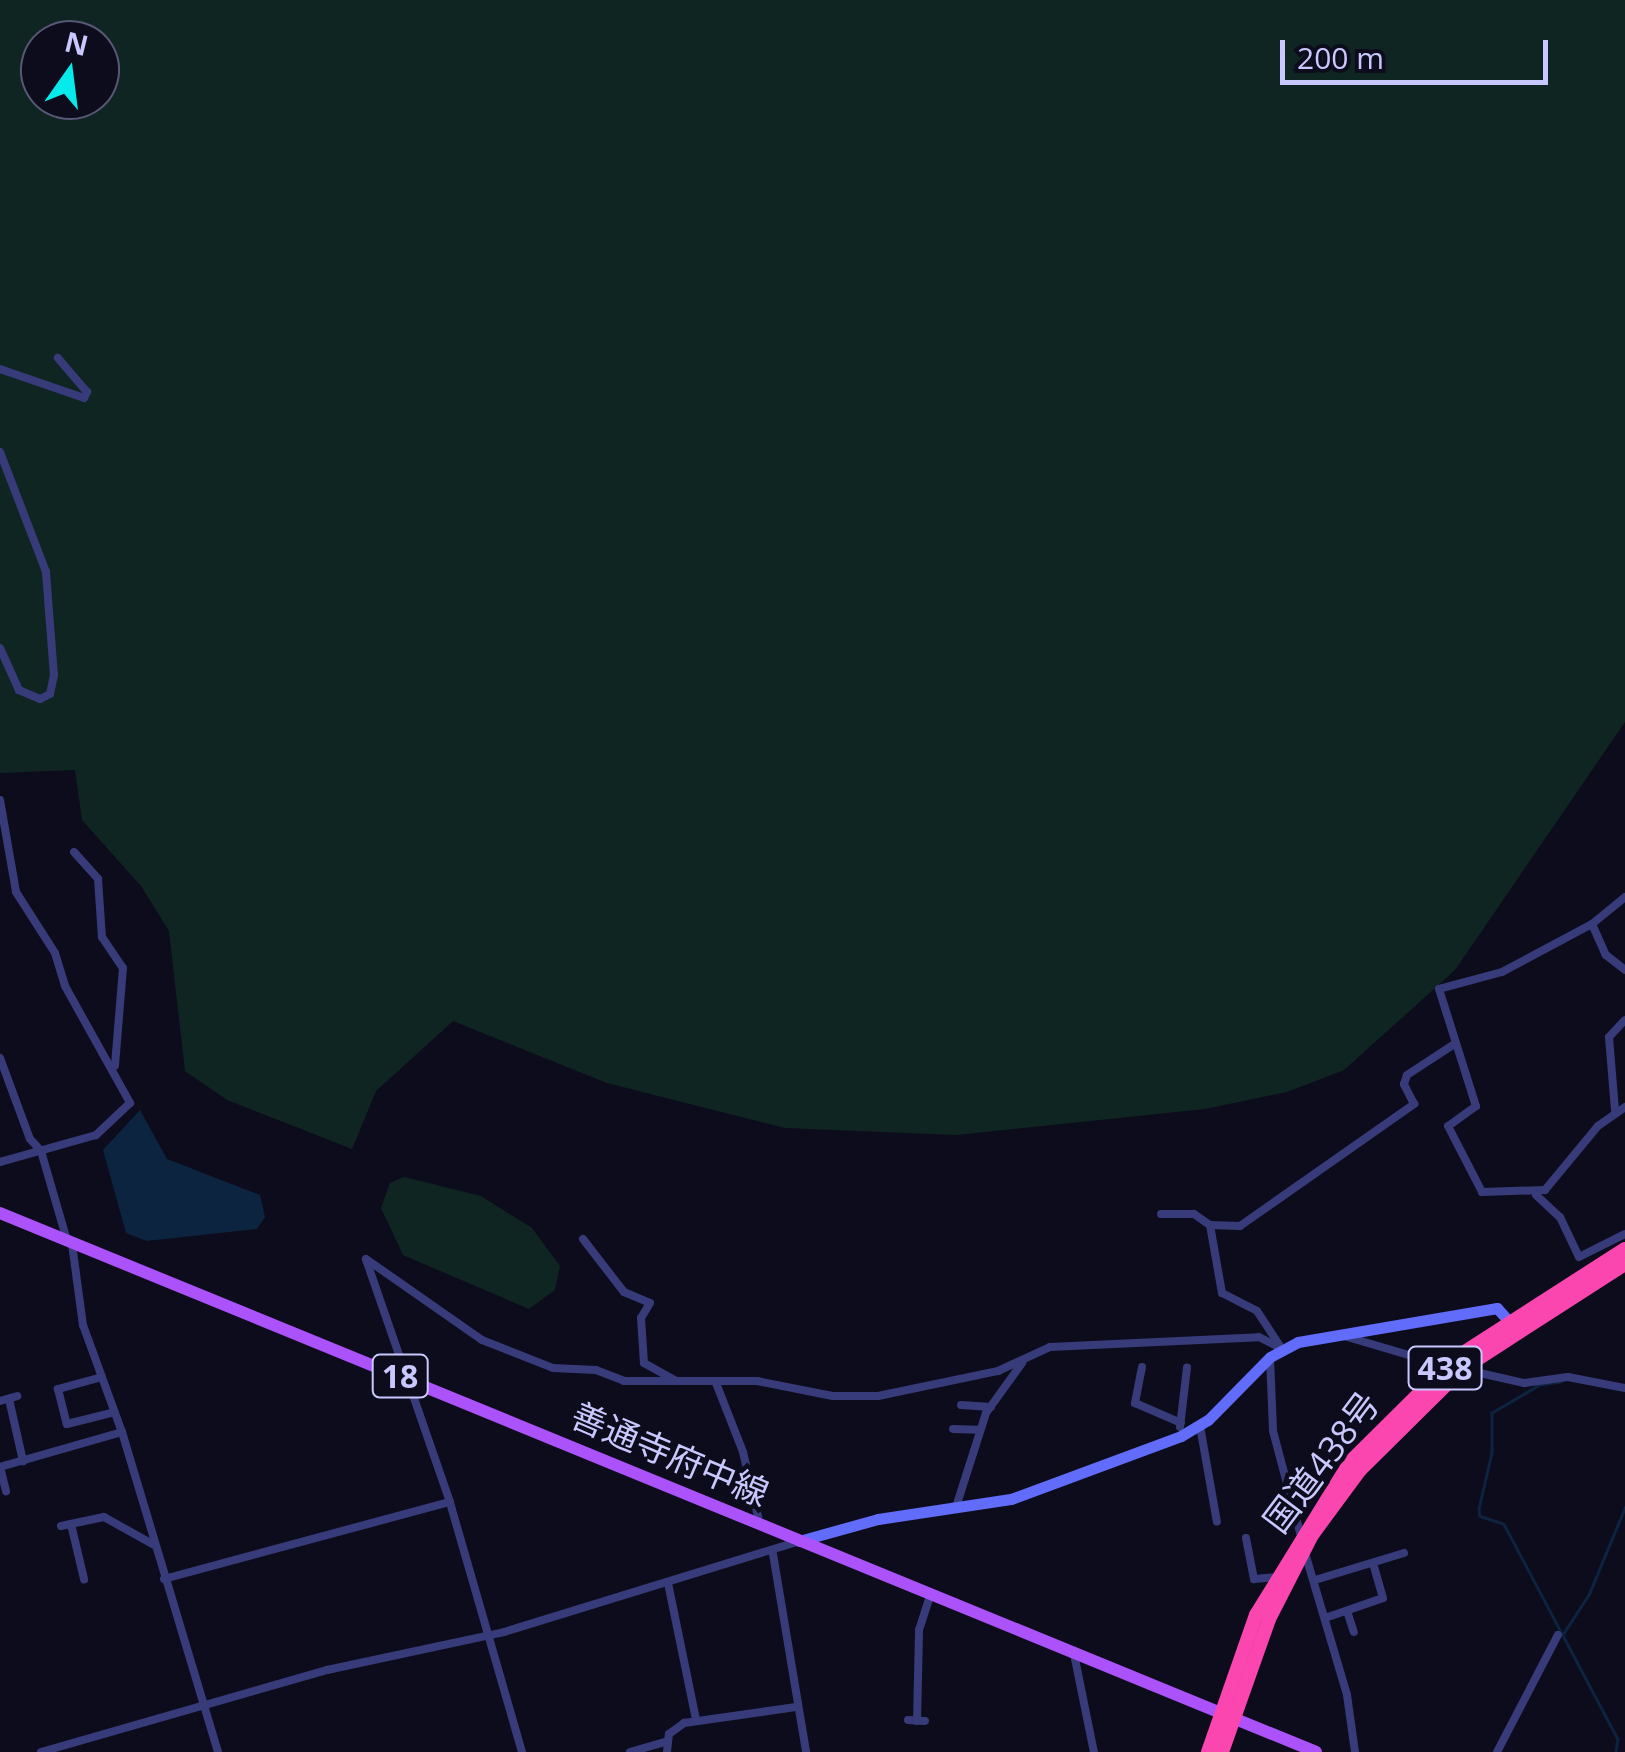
<!DOCTYPE html>
<html>
<head>
<meta charset="utf-8">
<style>
	body { margin:0 }
	#map { position:relative; width:1625px; height:1752px; overflow:hidden; background:#0d0c1c; font-family:"Open Sans","Noto Sans JP",sans-serif }
	div>[style] { position:absolute }
	.green>* { inset:0; background:#0f2522 }
	.water>* { inset:0; background:#0c243f }
	.stream>* { height:2.5px; margin:-1.25px; padding:0 1.25px; transform-origin:1.25px; border-radius:1.25px; background:#0c243f }
	.street>* { height:8px; margin:-4px; padding:0 4px; transform-origin:4px; border-radius:4px; background:#383b7a }
	.secondary>* { height:11px; margin:-5.5px; padding:0 5.5px; transform-origin:5.5px; border-radius:5.5px; background:#616cfb }
	.primary>* { height:12px; margin:-6px; padding:0 6px; transform-origin:6px; border-radius:6px; background:#ab52fa }
	.highway>* { height:14px; margin:-7px; padding:0 7px; transform-origin:7px; border-radius:7px; background:#fa46ae }
	span { translate:-50% -50%; white-space:nowrap; text-align:center; line-height:1.15; -webkit-text-stroke:9px #0d0c1c; paint-order:stroke }
	.shield-label span { padding:2px 8px; background:#0d0c1c; border:2px solid; border-radius:8px; -webkit-text-stroke-width:0 }
	.shield-label { font-size:32px; color:#c9c8fe; font-weight:700 }
	.street-label { font-size:35px; color:#c9c8fe }
	.north { position:absolute; left:20px; top:20px; width:100px; height:100px; box-sizing:border-box; background:#0d0c1c; border:2px solid #585776; border-radius:50%; rotate:14deg; font-size:28px; font-weight:700; line-height:40px; text-align:center; color:#c9c8fe }
	.north::after { content:''; display:block; margin:auto; width:35px; height:45px; background:#06eaeb; clip-path:polygon(50% 0,100% 100%,50% 72%,0 100%) }
	.scale { position:absolute; left:1280px; top:40px; width:268px; height:45px; box-sizing:border-box; border:5px solid #c9c8fe; border-top:0; padding-left:12px; font-size:30px; line-height:35px; white-space:nowrap; color:#c9c8fe; -webkit-text-stroke:8px #0d0c1c; paint-order:stroke }
</style>
</head>
<body>
<div id="map">
	<div class="green">
		<div style="clip-path:polygon(evenodd,0 0,1625px 0,1625px 722px,1455px 970px,1344px 1070px,1287px 1092px,1205px 1109px,956px 1135px,785px 1128px,607px 1083px,453px 1021px,376px 1091px,352px 1149px,227px 1100px,185px 1071px,169px 931px,141px 886px,82px 820px,75px 770px,0 773px,0 0,40px 40px,100px 40px,100px 100px,40px 100px,40px 40px)"></div>
		<div style="clip-path:polygon(404px 1177px,481px 1196px,532px 1228px,560px 1266px,555px 1290px,529px 1309px,403px 1255px,381px 1208px,390px 1183px)"></div>
	</div>
	<div class="water">
		<div style="clip-path:polygon(140px 1110px,167px 1159px,260px 1195px,265px 1217px,257px 1229px,147px 1241px,126px 1233px,103px 1150px)"></div>
	</div>
	<div class="stream">
		<div style="left:1561px;top:1382px;width:21px;rotate:172deg"></div>
		<div style="left:1540px;top:1385px;width:56px;rotate:149.7deg"></div>
		<div style="left:1492px;top:1413px;width:40px;rotate:90deg"></div>
		<div style="left:1492px;top:1453px;width:57px;rotate:103.1deg"></div>
		<div style="left:1479px;top:1509px;width:7px;rotate:82deg"></div>
		<div style="left:1480px;top:1516px;width:25px;rotate:18deg"></div>
		<div style="left:1504px;top:1524px;width:243px;rotate:62.1deg"></div>
		<div style="left:1618px;top:1739px;width:13px;rotate:99deg"></div>
		<div style="left:1563px;top:1634px;width:48px;rotate:-57deg"></div>
		<div style="left:1589px;top:1594px;width:94px;rotate:-67.5deg"></div>
	</div>
	<div class="street">
		<div style="left:0;top:369px;width:89px;rotate:19deg"></div>
		<div style="left:84px;top:398px;width:7px;rotate:-63deg"></div>
		<div style="left:87px;top:392px;width:45px;rotate:-130.5deg"></div>
		<div style="left:0;top:452px;width:129px;rotate:69deg"></div>
		<div style="left:46px;top:572px;width:103px;rotate:85.6deg"></div>
		<div style="left:54px;top:675px;width:19px;rotate:102deg"></div>
		<div style="left:50px;top:694px;width:11px;rotate:153deg"></div>
		<div style="left:40px;top:699px;width:23px;rotate:-157deg"></div>
		<div style="left:19px;top:690px;width:46px;rotate:-114.3deg"></div>
		<div style="left:0;top:800px;width:93px;rotate:80.1deg"></div>
		<div style="left:16px;top:892px;width:72px;rotate:57.4deg"></div>
		<div style="left:55px;top:953px;width:34px;rotate:73deg"></div>
		<div style="left:65px;top:986px;width:134px;rotate:60.9deg"></div>
		<div style="left:130px;top:1103px;width:47px;rotate:136.7deg"></div>
		<div style="left:96px;top:1135px;width:100px;rotate:164.3deg"></div>
		<div style="left:74px;top:852px;width:36px;rotate:48deg"></div>
		<div style="left:98px;top:879px;width:58px;rotate:86.1deg"></div>
		<div style="left:102px;top:937px;width:37px;rotate:56deg"></div>
		<div style="left:123px;top:968px;width:98px;rotate:94.7deg"></div>
		<div style="left:1625px;top:897px;width:43px;rotate:140.7deg"></div>
		<div style="left:1592px;top:924px;width:102px;rotate:151.9deg"></div>
		<div style="left:1502px;top:972px;width:65px;rotate:164.9deg"></div>
		<div style="left:1439px;top:989px;width:123px;rotate:72.5deg"></div>
		<div style="left:1476px;top:1106px;width:34px;rotate:144deg"></div>
		<div style="left:1448px;top:1126px;width:74px;rotate:62.7deg"></div>
		<div style="left:1482px;top:1192px;width:63px;rotate:-1.8deg"></div>
		<div style="left:1545px;top:1190px;width:83px;rotate:-50.4deg"></div>
		<div style="left:1598px;top:1126px;width:33px;rotate:-35deg"></div>
		<div style="left:1592px;top:924px;width:34px;rotate:66deg"></div>
		<div style="left:1606px;top:955px;width:24px;rotate:38deg"></div>
		<div style="left:0;top:1058px;width:86px;rotate:69.7deg"></div>
		<div style="left:30px;top:1139px;width:16px;rotate:47deg"></div>
		<div style="left:41px;top:1151px;width:90px;rotate:73.8deg"></div>
		<div style="left:1615px;top:1110px;width:73px;rotate:-94.7deg"></div>
		<div style="left:1609px;top:1037px;width:23px;rotate:-47deg"></div>
		<div style="left:1536px;top:1195px;width:33px;rotate:43deg"></div>
		<div style="left:1560px;top:1217px;width:44px;rotate:64.6deg"></div>
		<div style="left:1579px;top:1257px;width:51px;rotate:-26.6deg"></div>
		<div style="left:1161px;top:1214px;width:33px"></div>
		<div style="left:1194px;top:1214px;width:19px;rotate:35deg"></div>
		<div style="left:1210px;top:1225px;width:30px;rotate:2deg"></div>
		<div style="left:1240px;top:1226px;width:213px;rotate:-35deg"></div>
		<div style="left:1414px;top:1104px;width:22px;rotate:-117deg"></div>
		<div style="left:1404px;top:1084px;width:9px;rotate:-72deg"></div>
		<div style="left:1407px;top:1075px;width:55px;rotate:-33.1deg"></div>
		<div style="left:1210px;top:1225px;width:69px;rotate:80deg"></div>
		<div style="left:1222px;top:1293px;width:39px;rotate:27deg"></div>
		<div style="left:1257px;top:1311px;width:42px;rotate:56.7deg"></div>
		<div style="left:583px;top:1239px;width:67px;rotate:52.3deg"></div>
		<div style="left:624px;top:1292px;width:28px;rotate:23deg"></div>
		<div style="left:650px;top:1303px;width:17px;rotate:121deg"></div>
		<div style="left:641px;top:1318px;width:45px;rotate:86.2deg"></div>
		<div style="left:644px;top:1363px;width:37px;rotate:29deg"></div>
		<div style="left:72px;top:1244px;width:82px;rotate:82.3deg"></div>
		<div style="left:83px;top:1325px;width:114px;rotate:70deg"></div>
		<div style="left:122px;top:1432px;width:334px;rotate:73.3deg"></div>
		<div style="left:1344px;top:1336px;width:106px;rotate:16.4deg"></div>
		<div style="left:1270px;top:1358px;width:73px;rotate:87.6deg"></div>
		<div style="left:1273px;top:1431px;width:113px;rotate:75.1deg"></div>
		<div style="left:1142px;top:1367px;width:37px;rotate:101deg"></div>
		<div style="left:1135px;top:1403px;width:50px;rotate:23.5deg"></div>
		<div style="left:1462px;top:1369px;width:64px;rotate:12.7deg"></div>
		<div style="left:1524px;top:1383px;width:44px;rotate:-7.8deg"></div>
		<div style="left:1568px;top:1377px;width:58px;rotate:10.9deg"></div>
		<div style="left:102px;top:1377px;width:46px;rotate:164.7deg"></div>
		<div style="left:58px;top:1389px;width:36px;rotate:76deg"></div>
		<div style="left:67px;top:1424px;width:49px;rotate:-14deg"></div>
		<div style="left:716px;top:1383px;width:74px;rotate:68.6deg"></div>
		<div style="left:743px;top:1452px;width:75px;rotate:76.9deg"></div>
		<div style="left:9px;top:1399px;width:64px;rotate:77.3deg"></div>
		<div style="left:0;top:1401px;width:18px;rotate:-16deg"></div>
		<div style="left:961px;top:1405px;width:30px;rotate:4deg"></div>
		<div style="left:1200px;top:1426px;width:97px;rotate:80deg"></div>
		<div style="left:1180px;top:1427px;width:60px;rotate:-83.3deg"></div>
		<div style="left:953px;top:1429px;width:25px;rotate:2deg"></div>
		<div style="left:0;top:1467px;width:127px;rotate:-16deg"></div>
		<div style="left:0;top:1467px;width:25px;rotate:76deg"></div>
		<div style="left:956px;top:1507px;width:99px;rotate:-72.3deg"></div>
		<div style="left:986px;top:1413px;width:62px;rotate:-54.2deg"></div>
		<div style="left:71px;top:1524px;width:57px;rotate:76.7deg"></div>
		<div style="left:61px;top:1526px;width:44px;rotate:-11.8deg"></div>
		<div style="left:104px;top:1517px;width:57px;rotate:29.2deg"></div>
		<div style="left:1246px;top:1538px;width:42px;rotate:79deg"></div>
		<div style="left:1254px;top:1579px;width:21px;rotate:-5deg"></div>
		<div style="left:1305px;top:1553px;width:148px;rotate:73.5deg"></div>
		<div style="left:1347px;top:1695px;width:58px;rotate:82deg"></div>
		<div style="left:773px;top:1554px;width:201px;rotate:80.5deg"></div>
		<div style="left:164px;top:1579px;width:296px;rotate:-15.1deg"></div>
		<div style="left:1315px;top:1580px;width:93px;rotate:-16.9deg"></div>
		<div style="left:668px;top:1583px;width:140px;rotate:78.4deg"></div>
		<div style="left:1347px;top:1611px;width:22px;rotate:72deg"></div>
		<div style="left:1325px;top:1618px;width:61px;rotate:-19deg"></div>
		<div style="left:1383px;top:1598px;width:36px;rotate:-106deg"></div>
		<div style="left:1074px;top:1654px;width:100px;rotate:78.5deg"></div>
		<div style="left:908px;top:1720px;width:17px;rotate:3deg"></div>
		<div style="left:917px;top:1721px;width:91px;rotate:-88.7deg"></div>
		<div style="left:919px;top:1630px;width:38px;rotate:-72deg"></div>
		<div style="left:41px;top:1752px;width:298px;rotate:-16deg"></div>
		<div style="left:327px;top:1670px;width:181px;rotate:-12.1deg"></div>
		<div style="left:504px;top:1632px;width:309px;rotate:-17.1deg"></div>
		<div style="left:522px;top:1752px;width:260px;rotate:-106.1deg"></div>
		<div style="left:450px;top:1502px;width:257px;rotate:-109.1deg"></div>
		<div style="left:366px;top:1259px;width:141px;rotate:34.9deg"></div>
		<div style="left:482px;top:1340px;width:76px;rotate:21.5deg"></div>
		<div style="left:553px;top:1368px;width:43px;rotate:2.7deg"></div>
		<div style="left:596px;top:1370px;width:30px;rotate:21deg"></div>
		<div style="left:624px;top:1381px;width:133px"></div>
		<div style="left:757px;top:1381px;width:77px;rotate:11.2deg"></div>
		<div style="left:833px;top:1396px;width:45px"></div>
		<div style="left:878px;top:1396px;width:123px;rotate:-11.8deg"></div>
		<div style="left:998px;top:1371px;width:57px;rotate:-24.8deg"></div>
		<div style="left:1050px;top:1347px;width:209px;rotate:-2.7deg"></div>
		<div style="left:1259px;top:1337px;width:25px;rotate:27deg"></div>
		<div style="left:630px;top:1752px;width:36px;rotate:-16deg"></div>
		<div style="left:667px;top:1752px;width:18px;rotate:-84deg"></div>
		<div style="left:669px;top:1734px;width:19px;rotate:-36deg"></div>
		<div style="left:684px;top:1723px;width:113px;rotate:-8.1deg"></div>
		<div style="left:1497px;top:1752px;width:132px;rotate:-62.5deg"></div>
	</div>
	<div class="secondary">
		<div style="left:799px;top:1541px;width:82px;rotate:-15.6deg"></div>
		<div style="left:878px;top:1519px;width:134px;rotate:-8.6deg"></div>
		<div style="left:1011px;top:1499px;width:181px;rotate:-20.3deg"></div>
		<div style="left:1181px;top:1436px;width:31px;rotate:-31deg"></div>
		<div style="left:1208px;top:1420px;width:88px;rotate:-45.5deg"></div>
		<div style="left:1270px;top:1357px;width:32px;rotate:-28deg"></div>
		<div style="left:1298px;top:1342px;width:202px;rotate:-9.7deg"></div>
		<div style="left:1497px;top:1308px;width:28px;rotate:48deg"></div>
	</div>
	<div class="primary">
		<div style="left:0;top:1213px;width:1422px;rotate:22.27deg"></div>
	</div>
	<div class="highway">
		<div style="left:1208px;top:1752px;width:145px;rotate:-70.7deg"></div>
		<div style="left:1256px;top:1615px;width:180px;rotate:-58.4deg"></div>
		<div style="left:1350px;top:1462px;width:146px;rotate:-44.7deg"></div>
		<div style="left:1454px;top:1359px;width:203px;rotate:-32.8deg"></div>
		<div style="left:1222px;top:1752px;width:141px;rotate:-70.5deg"></div>
		<div style="left:1269px;top:1619px;width:94px;rotate:-62.9deg"></div>
		<div style="left:1312px;top:1535px;width:81px;rotate:-53.6deg"></div>
		<div style="left:1360px;top:1470px;width:144px;rotate:-44.7deg"></div>
		<div style="left:1462px;top:1369px;width:194px;rotate:-32.8deg"></div>
	</div>
	<div class="shield-label">
		<span style="left:1445px;top:1368px">438</span>
		<span style="left:400px;top:1376px">18</span>
	</div>
	<div class="street-label">
		<span style="left:670px;top:1454px;rotate:23deg">善通寺府中線</span>
		<span style="left:1321px;top:1462px;rotate:-53deg">国道438号</span>
	</div>
	<div class="north">N</div>
	<div class="scale">200 m</div>
</div>
</body>
</html>
